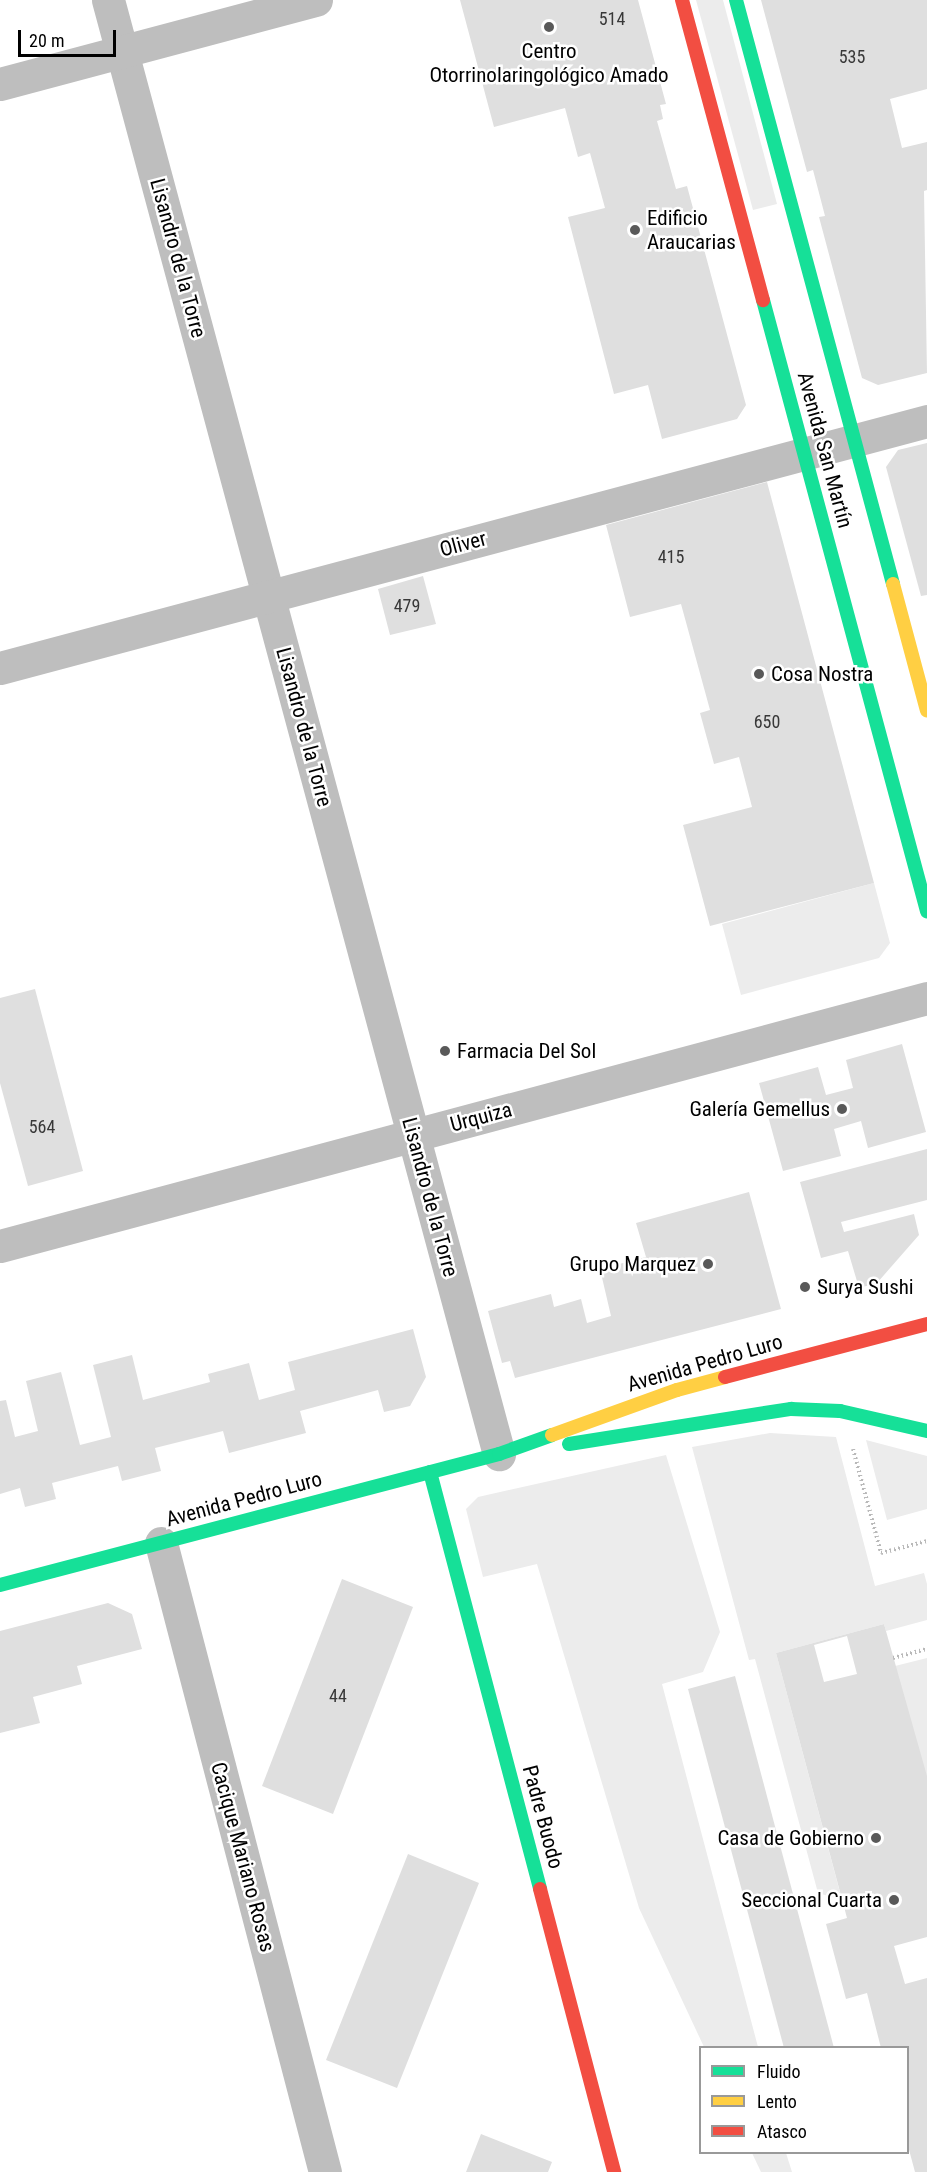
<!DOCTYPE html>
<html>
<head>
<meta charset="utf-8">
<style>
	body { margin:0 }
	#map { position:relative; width:927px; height:2172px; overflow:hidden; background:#fff; font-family:"Roboto Condensed",sans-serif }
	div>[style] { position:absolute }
	.green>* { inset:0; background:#ececec }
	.building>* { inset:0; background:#dfdfdf }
	.path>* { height:4px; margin-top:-2px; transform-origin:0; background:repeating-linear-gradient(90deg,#b9b9b9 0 1.5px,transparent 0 4.5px) }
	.street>* { height:33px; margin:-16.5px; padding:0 16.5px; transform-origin:16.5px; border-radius:16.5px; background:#bebebe }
	.fast>* { height:14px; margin:-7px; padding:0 7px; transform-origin:7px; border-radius:7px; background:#16e098 }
	.slow>* { height:14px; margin:-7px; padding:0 7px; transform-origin:7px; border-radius:7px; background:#ffcf43 }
	.jam>* { height:14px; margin:-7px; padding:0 7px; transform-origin:7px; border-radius:7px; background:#f24e42 }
	.dots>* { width:16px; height:16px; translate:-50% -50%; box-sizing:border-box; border:3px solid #fff; border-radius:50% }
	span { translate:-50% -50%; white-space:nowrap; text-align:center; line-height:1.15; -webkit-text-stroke:5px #fff; paint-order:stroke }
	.number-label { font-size:18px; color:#383838 }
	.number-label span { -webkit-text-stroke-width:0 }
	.poi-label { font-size:21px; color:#000 }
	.left { translate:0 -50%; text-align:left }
	.right { translate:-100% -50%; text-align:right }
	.street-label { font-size:21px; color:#000 }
	.legend { position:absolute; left:699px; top:2046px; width:210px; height:108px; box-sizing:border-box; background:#fff; border:2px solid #999; margin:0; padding:8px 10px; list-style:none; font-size:18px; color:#000 }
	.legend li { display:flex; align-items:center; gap:12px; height:30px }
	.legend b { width:30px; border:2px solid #999 }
	.scale { position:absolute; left:18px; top:30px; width:98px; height:27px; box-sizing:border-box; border:3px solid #000; border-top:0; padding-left:8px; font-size:18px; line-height:21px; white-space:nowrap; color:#000; -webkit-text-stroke:4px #fff; paint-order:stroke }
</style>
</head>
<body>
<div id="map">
	<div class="green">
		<div style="clip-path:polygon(696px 0,723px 0,777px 204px,753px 210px)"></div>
		<div style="clip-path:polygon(874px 883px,890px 943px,879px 958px,741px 995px,722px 924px)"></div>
		<div style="clip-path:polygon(770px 1433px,836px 1437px,875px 1586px,924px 1573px,927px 1584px,927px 1620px,886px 1631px,884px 1624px,776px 1653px,842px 1900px,818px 1893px,755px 1659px,749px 1660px,692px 1447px)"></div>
		<div style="clip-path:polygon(866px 1440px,927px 1456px,927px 1509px,887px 1520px)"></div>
		<div style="clip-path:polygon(666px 1455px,720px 1632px,703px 1672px,662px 1684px,758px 2047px,704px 2047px,639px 1908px,537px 1564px,483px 1577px,466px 1509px,478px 1497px)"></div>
		<div style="clip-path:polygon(927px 1658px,927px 1786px,895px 1666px)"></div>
		<div style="clip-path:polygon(752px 2153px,786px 2153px,792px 2172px,761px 2172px)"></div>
	</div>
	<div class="building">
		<div style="clip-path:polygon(460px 0,638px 0,666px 104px,660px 105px,663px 119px,657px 121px,676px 189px,687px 186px,746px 405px,737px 419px,662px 439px,648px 385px,614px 394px,568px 217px,605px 208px,590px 153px,578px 157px,565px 108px,494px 127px)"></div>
		<div style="clip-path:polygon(761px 0,927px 0,927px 89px,890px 99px,902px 148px,927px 142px,927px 190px,924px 191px,927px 373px,878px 385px,862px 378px,819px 217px,825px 216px,813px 170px,807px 172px)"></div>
		<div style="clip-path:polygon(927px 443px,927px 595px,921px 596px,886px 467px,898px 450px)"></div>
		<div style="clip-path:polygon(767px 482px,874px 883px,710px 926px,683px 825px,752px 807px,739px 757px,714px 764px,700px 713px,710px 710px,681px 604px,630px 617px,606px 525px)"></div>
		<div style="clip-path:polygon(423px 576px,436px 624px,390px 635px,378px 589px)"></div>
		<div style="clip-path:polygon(35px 989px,83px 1171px,28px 1186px,0 1083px,0 998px)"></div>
		<div style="clip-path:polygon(902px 1044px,926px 1132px,868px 1148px,861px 1121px,834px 1129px,841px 1156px,783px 1171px,759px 1083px,818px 1067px,826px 1095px,853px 1088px,846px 1060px)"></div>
		<div style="clip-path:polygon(927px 1149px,927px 1200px,841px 1222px,844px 1232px,914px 1214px,919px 1235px,877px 1283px,859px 1288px,848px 1251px,821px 1258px,800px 1182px)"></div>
		<div style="clip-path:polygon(749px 1192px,781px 1309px,515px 1378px,510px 1361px,502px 1363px,488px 1311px,551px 1294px,554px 1307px,581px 1299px,587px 1323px,611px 1316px,600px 1269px,646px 1257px,636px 1223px)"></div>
		<div style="clip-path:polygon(413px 1329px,426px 1377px,410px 1406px,384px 1412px,378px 1390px,300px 1411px,306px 1433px,229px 1453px,223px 1431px,155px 1448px,161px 1471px,122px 1481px,118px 1466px,52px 1483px,56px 1499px,25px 1507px,20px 1488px,0 1494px,0 1401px,6px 1400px,15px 1437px,38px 1431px,26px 1381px,61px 1372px,80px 1445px,111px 1437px,93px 1365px,132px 1355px,143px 1400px,210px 1382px,208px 1374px,249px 1363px,259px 1400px,295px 1390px,288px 1362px)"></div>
		<div style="clip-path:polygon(342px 1579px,413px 1607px,333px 1814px,262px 1786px)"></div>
		<div style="clip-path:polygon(108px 1603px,132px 1614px,142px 1649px,77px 1666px,82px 1684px,33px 1697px,40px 1723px,0 1733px,0 1631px)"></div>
		<div style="clip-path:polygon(evenodd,884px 1624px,927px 1776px,927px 1937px,894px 1946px,905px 1984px,927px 1978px,927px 2172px,915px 2172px,908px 2146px,908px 2048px,881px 2048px,867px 1993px,846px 1999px,826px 1924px,847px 1918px,776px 1653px,884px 1624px,847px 1636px,857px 1674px,824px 1682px,814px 1645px,847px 1636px)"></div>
		<div style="clip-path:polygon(735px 1676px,834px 2048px,784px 2048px,688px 1689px)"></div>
		<div style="clip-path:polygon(408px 1854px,479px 1883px,397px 2088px,326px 2060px)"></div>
		<div style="clip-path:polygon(481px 2134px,552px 2162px,548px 2172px,466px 2172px)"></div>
	</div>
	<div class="path">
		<div style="left:853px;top:1449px;width:108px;rotate:74.9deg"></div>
		<div style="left:881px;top:1553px;width:48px;rotate:-14.6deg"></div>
		<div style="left:893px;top:1658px;width:35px;rotate:-15deg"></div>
	</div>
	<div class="street">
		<div style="left:108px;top:0;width:1506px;rotate:74.95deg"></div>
		<div style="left:0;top:84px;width:327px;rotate:-14.9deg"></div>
		<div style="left:0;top:668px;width:959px;rotate:-14.92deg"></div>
		<div style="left:0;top:1246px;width:960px;rotate:-14.98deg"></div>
		<div style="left:161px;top:1543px;width:650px;rotate:75.39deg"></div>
	</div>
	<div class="fast">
		<div style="left:736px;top:0;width:605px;rotate:74.95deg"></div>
		<div style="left:763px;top:300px;width:633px;rotate:74.98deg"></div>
		<div style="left:569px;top:1444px;width:225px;rotate:-9deg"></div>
		<div style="left:791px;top:1409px;width:49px;rotate:2.3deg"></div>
		<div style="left:840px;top:1411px;width:89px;rotate:12.9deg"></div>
		<div style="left:430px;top:1472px;width:431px;rotate:75.2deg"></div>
		<div style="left:0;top:1585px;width:516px;rotate:-14.71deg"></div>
		<div style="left:499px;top:1454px;width:56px;rotate:-19.7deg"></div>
	</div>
	<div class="slow">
		<div style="left:893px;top:584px;width:131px;rotate:75deg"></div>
		<div style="left:552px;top:1435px;width:133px;rotate:-19.8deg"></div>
		<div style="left:677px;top:1390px;width:50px;rotate:-15.2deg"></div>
	</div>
	<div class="jam">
		<div style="left:682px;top:0;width:311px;rotate:74.9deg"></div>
		<div style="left:725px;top:1377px;width:209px;rotate:-14.7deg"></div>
		<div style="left:540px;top:1889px;width:293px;rotate:75.3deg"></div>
	</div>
	<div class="dots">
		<div style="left:549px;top:27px;background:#595959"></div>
		<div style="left:635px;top:230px;background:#595959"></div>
		<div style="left:759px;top:674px;background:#595959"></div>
		<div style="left:445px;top:1051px;background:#595959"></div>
		<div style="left:842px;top:1109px;background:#595959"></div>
		<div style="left:708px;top:1264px;background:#595959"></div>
		<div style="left:805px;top:1287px;background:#595959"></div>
		<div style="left:876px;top:1838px;background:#595959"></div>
		<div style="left:894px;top:1900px;background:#595959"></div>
	</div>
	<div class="number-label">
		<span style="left:612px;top:19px">514</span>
		<span style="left:852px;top:57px">535</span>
		<span style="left:671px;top:557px">415</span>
		<span style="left:407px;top:606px">479</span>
		<span style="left:767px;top:722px">650</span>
		<span style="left:42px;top:1127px">564</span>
		<span style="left:338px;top:1696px">44</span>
	</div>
	<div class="poi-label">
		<span style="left:549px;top:63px">Centro<br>Otorrinolaringológico Amado</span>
		<span class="left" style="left:647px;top:230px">Edificio<br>Araucarias</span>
		<span class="left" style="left:771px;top:674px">Cosa Nostra</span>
		<span class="left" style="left:457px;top:1051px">Farmacia Del Sol</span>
		<span class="right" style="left:830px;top:1109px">Galería Gemellus</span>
		<span class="right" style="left:696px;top:1264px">Grupo Marquez</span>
		<span class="left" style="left:817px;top:1287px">Surya Sushi</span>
		<span class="right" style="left:864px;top:1838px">Casa de Gobierno</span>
		<span class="right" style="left:882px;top:1900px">Seccional Cuarta</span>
	</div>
	<div class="street-label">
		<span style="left:178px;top:258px;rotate:75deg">Lisandro de la Torre</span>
		<span style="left:825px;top:450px;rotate:75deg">Avenida San Martín</span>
		<span style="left:463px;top:544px;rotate:-15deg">Oliver</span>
		<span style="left:304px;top:727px;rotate:75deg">Lisandro de la Torre</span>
		<span style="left:481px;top:1117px;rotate:-15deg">Urquiza</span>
		<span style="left:430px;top:1197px;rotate:75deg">Lisandro de la Torre</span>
		<span style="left:705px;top:1363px;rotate:-16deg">Avenida Pedro Luro</span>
		<span style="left:244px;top:1499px;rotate:-15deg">Avenida Pedro Luro</span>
		<span style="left:543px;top:1817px;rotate:75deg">Padre Buodo</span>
		<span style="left:243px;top:1857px;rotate:75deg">Cacique Mariano Rosas</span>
	</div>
	<ul class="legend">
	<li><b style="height:8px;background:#16e098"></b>Fluido</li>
	<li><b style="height:8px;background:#ffcf43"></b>Lento</li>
	<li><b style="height:8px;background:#f24e42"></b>Atasco</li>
	</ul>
	<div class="scale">20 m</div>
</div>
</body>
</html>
